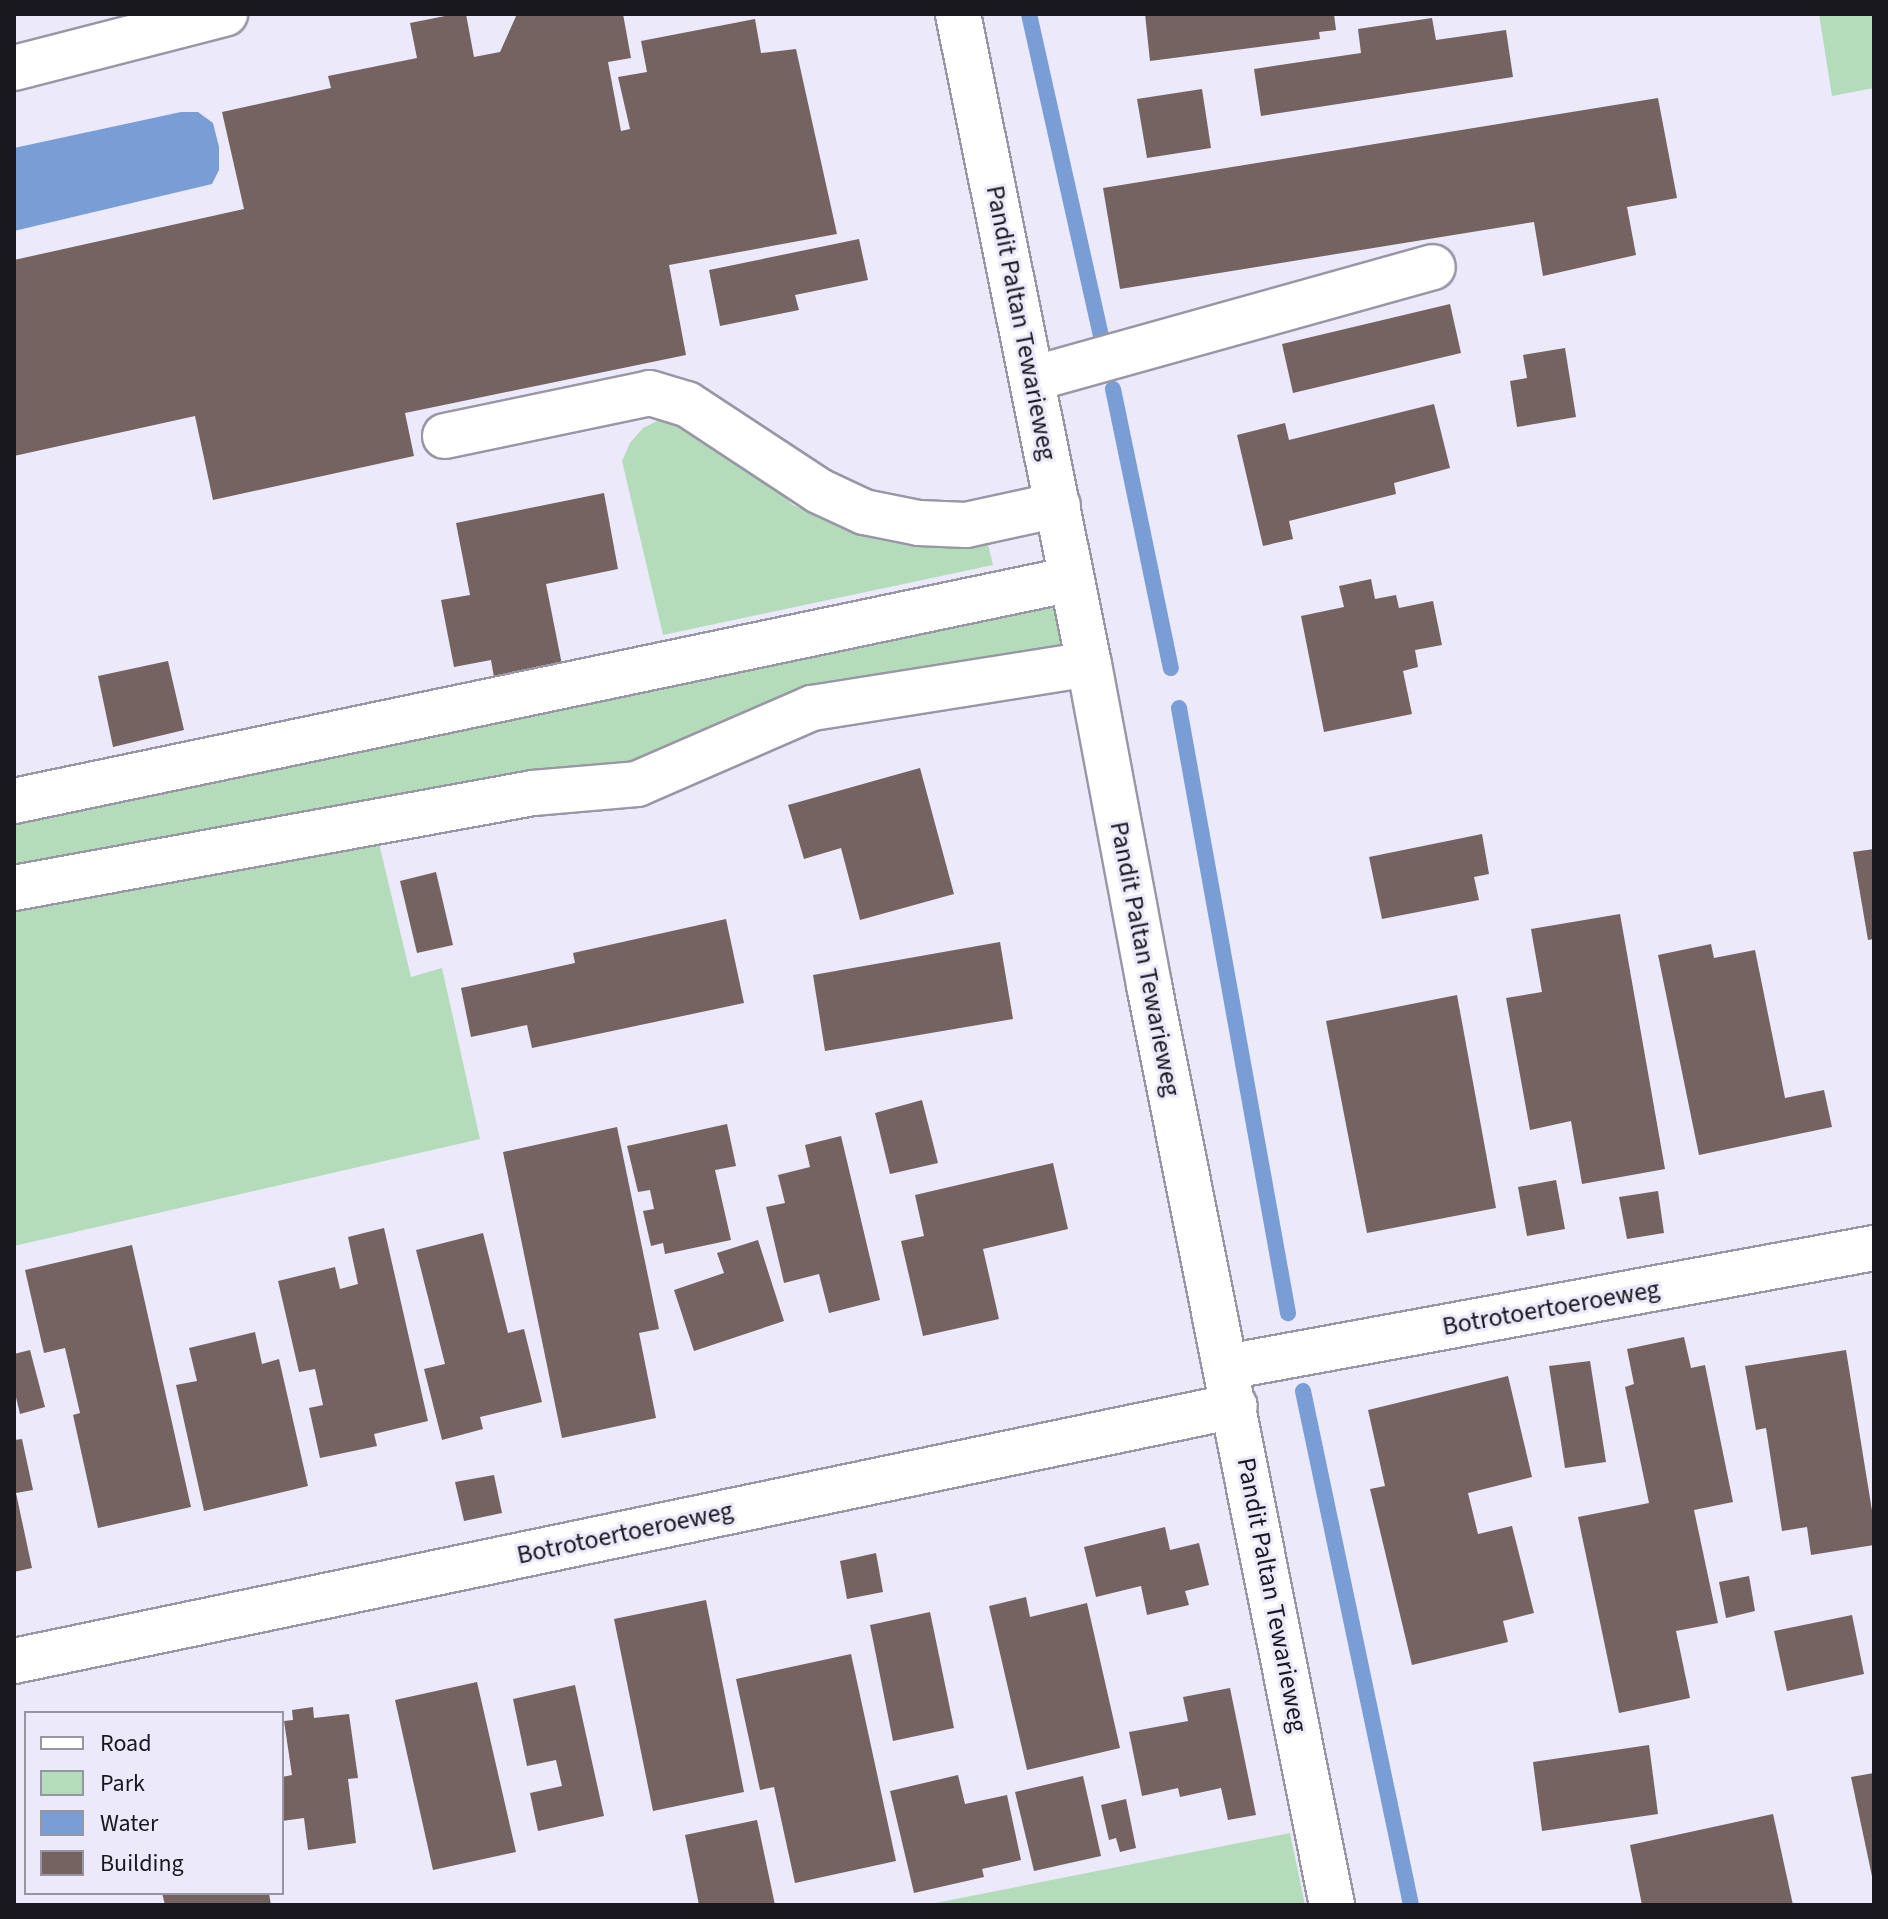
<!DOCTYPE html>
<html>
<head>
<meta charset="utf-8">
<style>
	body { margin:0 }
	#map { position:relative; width:1888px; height:1919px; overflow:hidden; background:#ebe9fa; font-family:"Source Sans 3",sans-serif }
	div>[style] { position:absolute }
	.green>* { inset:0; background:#b4dcbb }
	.water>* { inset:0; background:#789ed5 }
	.stream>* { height:16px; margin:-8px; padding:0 8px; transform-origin:8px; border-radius:8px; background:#789ed5 }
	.building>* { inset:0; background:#756361 }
	.roads { filter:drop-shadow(2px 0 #9997a6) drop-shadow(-2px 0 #9997a6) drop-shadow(0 2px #9997a6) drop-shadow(0 -2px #9997a6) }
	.minor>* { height:44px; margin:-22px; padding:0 22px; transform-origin:22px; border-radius:22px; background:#fff }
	span { translate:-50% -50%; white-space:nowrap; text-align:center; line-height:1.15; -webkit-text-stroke:6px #ebe9fa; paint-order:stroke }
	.street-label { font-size:26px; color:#19181e }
	.frame { position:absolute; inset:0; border:16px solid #19181e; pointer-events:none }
	.legend { position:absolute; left:24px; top:1711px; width:260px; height:184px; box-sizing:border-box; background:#ebe9fa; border:2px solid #9795a2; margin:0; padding:10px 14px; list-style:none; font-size:24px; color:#19181e }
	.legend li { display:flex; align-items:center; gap:16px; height:40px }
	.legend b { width:40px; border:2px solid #9795a2 }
</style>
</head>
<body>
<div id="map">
	<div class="green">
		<div style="clip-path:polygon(1819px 14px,1874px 14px,1874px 88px,1832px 96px)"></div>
		<div style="clip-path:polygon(659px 420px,708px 439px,754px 469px,793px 505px,856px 532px,904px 543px,986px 536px,993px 565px,663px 635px,622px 461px,630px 443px,643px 428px)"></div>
		<div style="clip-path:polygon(1050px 606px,1060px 616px,1066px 648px,619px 778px,14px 878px,14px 819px)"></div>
		<div style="clip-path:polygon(376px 831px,411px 977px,442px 968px,480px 1139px,14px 1246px,14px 897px)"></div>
		<div style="clip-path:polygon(1290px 1833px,1305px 1905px,925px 1905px)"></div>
	</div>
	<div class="water">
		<div style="clip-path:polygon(181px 112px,198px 112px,213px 123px,219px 147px,219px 170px,212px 184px,14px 231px,14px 148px)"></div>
	</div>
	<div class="stream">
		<div style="left:1029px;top:14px;width:348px;rotate:77.4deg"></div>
		<div style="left:1113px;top:389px;width:285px;rotate:78.3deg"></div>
		<div style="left:1179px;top:708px;width:615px;rotate:79.79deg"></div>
		<div style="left:1303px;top:1391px;width:525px;rotate:78.13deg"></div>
	</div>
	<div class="building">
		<div style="clip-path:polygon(455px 14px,466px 14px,474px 57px,500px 52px,517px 14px,623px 14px,631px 58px,608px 62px,621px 131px,630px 129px,618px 77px,647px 72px,641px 41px,755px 19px,761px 53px,796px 49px,837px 234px,669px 265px,686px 355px,405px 413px,414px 456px,213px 500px,195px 416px,14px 456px,14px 260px,244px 209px,222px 112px,331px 88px,328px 76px,417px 58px,410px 23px)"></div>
		<div style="clip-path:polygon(1145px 14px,1334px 14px,1336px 30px,1319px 32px,1320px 39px,1150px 61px)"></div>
		<div style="clip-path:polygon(1432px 18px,1436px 40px,1506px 30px,1513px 77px,1261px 116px,1254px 69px,1361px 53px,1358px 29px)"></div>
		<div style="clip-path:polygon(1202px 89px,1211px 148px,1147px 158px,1137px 99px)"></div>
		<div style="clip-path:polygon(1658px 98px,1677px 198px,1627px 207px,1636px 255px,1543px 276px,1534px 222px,1120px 289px,1103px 188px)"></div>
		<div style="clip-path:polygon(859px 239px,868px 280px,795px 295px,799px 310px,720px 326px,709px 270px)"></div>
		<div style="clip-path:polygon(1450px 304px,1461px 353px,1293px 393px,1282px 344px)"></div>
		<div style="clip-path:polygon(1565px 348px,1576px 417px,1517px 427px,1510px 381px,1527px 378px,1523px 355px)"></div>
		<div style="clip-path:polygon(1434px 404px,1450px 468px,1394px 483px,1396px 494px,1289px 521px,1293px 539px,1263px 546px,1237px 435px,1285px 423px,1289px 440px)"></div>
		<div style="clip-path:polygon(604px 493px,618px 569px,546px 584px,563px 670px,495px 683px,491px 660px,454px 667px,441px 600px,470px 595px,456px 523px)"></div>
		<div style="clip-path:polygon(1371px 579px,1375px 599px,1396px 595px,1399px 608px,1433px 601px,1442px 645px,1415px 650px,1418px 667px,1403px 671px,1412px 714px,1324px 732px,1301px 616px,1344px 607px,1339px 586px)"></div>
		<div style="clip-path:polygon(168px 661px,184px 730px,113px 747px,98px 676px)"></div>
		<div style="clip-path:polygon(920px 768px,954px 894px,860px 920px,841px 848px,804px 859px,788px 805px)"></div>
		<div style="clip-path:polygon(1482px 834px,1489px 874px,1474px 877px,1479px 900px,1382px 919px,1369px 857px)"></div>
		<div style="clip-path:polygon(1874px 849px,1874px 939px,1868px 940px,1853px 852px)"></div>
		<div style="clip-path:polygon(436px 872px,453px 945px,417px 953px,400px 881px)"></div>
		<div style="clip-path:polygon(1620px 914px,1665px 1169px,1582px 1184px,1571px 1121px,1530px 1130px,1506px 998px,1542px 992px,1531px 929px)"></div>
		<div style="clip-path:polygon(726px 919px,744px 1003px,532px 1048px,527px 1025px,471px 1037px,461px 988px,575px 963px,573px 953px)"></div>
		<div style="clip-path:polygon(1000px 942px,1013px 1019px,825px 1051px,813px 975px)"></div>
		<div style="clip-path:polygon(1711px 944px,1714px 958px,1755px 950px,1785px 1098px,1824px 1090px,1832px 1127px,1699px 1155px,1658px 955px)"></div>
		<div style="clip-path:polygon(1457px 995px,1496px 1208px,1367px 1233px,1326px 1021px)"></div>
		<div style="clip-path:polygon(922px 1100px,938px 1163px,890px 1174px,875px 1113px)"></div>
		<div style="clip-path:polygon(727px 1124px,736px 1166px,715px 1170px,731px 1240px,665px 1254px,663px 1243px,651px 1246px,643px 1211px,654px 1209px,650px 1190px,638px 1192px,627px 1146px)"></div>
		<div style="clip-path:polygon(617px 1127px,659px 1329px,639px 1333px,656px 1418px,562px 1438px,503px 1152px)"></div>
		<div style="clip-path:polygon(841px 1136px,880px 1300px,829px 1313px,819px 1274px,784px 1283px,766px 1207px,785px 1203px,778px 1175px,810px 1167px,805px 1145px)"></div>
		<div style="clip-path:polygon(1053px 1163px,1068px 1229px,983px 1249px,999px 1319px,923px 1336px,901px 1241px,924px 1236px,915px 1195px)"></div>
		<div style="clip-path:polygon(1556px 1180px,1565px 1229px,1527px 1236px,1518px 1187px)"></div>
		<div style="clip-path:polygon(1658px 1191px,1664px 1233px,1627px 1239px,1619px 1197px)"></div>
		<div style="clip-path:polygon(384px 1228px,428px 1421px,374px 1434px,377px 1446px,320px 1458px,309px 1408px,323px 1405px,315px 1369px,299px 1372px,278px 1281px,335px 1267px,340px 1289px,358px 1284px,348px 1237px)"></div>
		<div style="clip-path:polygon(483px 1233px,508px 1333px,524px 1329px,542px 1402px,480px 1417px,483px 1429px,442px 1440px,424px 1369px,445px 1364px,416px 1250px)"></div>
		<div style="clip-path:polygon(758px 1240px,784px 1321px,694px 1351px,674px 1290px,724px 1273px,717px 1253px)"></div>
		<div style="clip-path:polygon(132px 1245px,191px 1507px,98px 1528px,73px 1415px,80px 1413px,65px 1348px,44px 1353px,25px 1270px)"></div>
		<div style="clip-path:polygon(255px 1332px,262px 1364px,279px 1359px,308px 1486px,204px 1511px,176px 1385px,197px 1381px,189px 1348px)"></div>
		<div style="clip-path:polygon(1684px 1337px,1691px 1368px,1705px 1365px,1733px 1502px,1694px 1510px,1718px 1623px,1676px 1631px,1690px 1698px,1619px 1713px,1578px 1517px,1649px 1503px,1625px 1387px,1634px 1384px,1627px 1349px)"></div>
		<div style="clip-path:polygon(30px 1350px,45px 1407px,20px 1414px,14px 1389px,14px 1354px)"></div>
		<div style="clip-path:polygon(1846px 1350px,1874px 1523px,1874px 1545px,1811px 1555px,1807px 1527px,1782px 1531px,1766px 1428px,1756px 1430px,1745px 1366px)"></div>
		<div style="clip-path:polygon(1590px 1361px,1606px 1462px,1565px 1468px,1549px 1366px)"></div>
		<div style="clip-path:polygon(1508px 1376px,1532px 1477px,1468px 1493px,1478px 1534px,1512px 1526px,1534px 1613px,1503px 1621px,1508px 1642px,1412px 1665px,1370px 1489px,1385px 1486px,1368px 1410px)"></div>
		<div style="clip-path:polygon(22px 1439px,33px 1490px,16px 1493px,32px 1568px,14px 1572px,14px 1440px)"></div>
		<div style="clip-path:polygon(494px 1475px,502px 1513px,464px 1521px,455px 1482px)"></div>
		<div style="clip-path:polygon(1165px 1527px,1170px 1550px,1199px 1543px,1209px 1585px,1185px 1591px,1189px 1605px,1147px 1615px,1141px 1586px,1096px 1597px,1084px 1547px)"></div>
		<div style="clip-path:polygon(876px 1553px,883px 1592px,847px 1599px,840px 1561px)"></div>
		<div style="clip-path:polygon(1749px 1576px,1755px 1611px,1726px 1618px,1719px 1582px)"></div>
		<div style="clip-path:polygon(1026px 1597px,1030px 1617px,1087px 1603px,1120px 1748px,1027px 1770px,989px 1606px)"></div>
		<div style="clip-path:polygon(706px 1600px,744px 1792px,653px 1811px,614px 1619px)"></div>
		<div style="clip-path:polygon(930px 1612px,954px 1728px,893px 1741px,870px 1625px)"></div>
		<div style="clip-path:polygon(1852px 1615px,1864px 1674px,1787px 1691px,1774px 1631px)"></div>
		<div style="clip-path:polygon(851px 1654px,896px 1861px,795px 1883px,774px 1787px,760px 1790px,736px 1679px)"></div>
		<div style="clip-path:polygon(477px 1682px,516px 1852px,433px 1870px,395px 1700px)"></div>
		<div style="clip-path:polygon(575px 1685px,604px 1816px,538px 1831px,530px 1793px,562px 1786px,556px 1760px,527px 1766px,513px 1699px)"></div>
		<div style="clip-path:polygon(1230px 1688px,1256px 1815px,1228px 1820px,1221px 1788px,1180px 1797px,1178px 1788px,1142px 1796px,1129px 1732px,1188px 1721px,1183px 1697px)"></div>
		<div style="clip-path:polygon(313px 1707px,314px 1718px,349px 1714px,358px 1778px,348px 1779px,356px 1843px,308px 1850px,304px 1818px,282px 1821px,282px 1777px,292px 1775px,284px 1721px,293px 1720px,292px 1710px)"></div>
		<div style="clip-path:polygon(1649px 1745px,1658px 1814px,1542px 1831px,1533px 1762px)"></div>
		<div style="clip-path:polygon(1874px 1773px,1874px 1881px,1873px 1881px,1851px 1777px)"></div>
		<div style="clip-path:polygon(958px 1775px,965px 1804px,1007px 1795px,1021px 1860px,982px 1869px,984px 1877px,914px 1893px,890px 1791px)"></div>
		<div style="clip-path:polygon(1083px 1776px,1101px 1856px,1034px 1871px,1015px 1792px)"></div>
		<div style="clip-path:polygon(1126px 1799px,1136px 1848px,1120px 1852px,1116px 1838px,1109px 1840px,1101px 1805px)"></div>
		<div style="clip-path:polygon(1773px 1814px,1793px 1905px,1642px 1905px,1630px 1845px)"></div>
		<div style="clip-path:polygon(757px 1820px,775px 1905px,699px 1905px,685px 1835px)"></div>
		<div style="clip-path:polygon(162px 1893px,269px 1893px,271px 1905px,165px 1905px)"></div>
	</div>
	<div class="roads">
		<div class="minor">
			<div style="left:958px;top:14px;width:663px;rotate:78.61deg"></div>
			<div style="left:1089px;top:664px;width:327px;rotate:79.4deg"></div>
			<div style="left:1149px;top:985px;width:938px;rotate:78.75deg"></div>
			<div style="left:14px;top:68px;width:218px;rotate:-14.4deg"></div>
			<div style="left:1032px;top:379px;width:416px;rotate:-15.6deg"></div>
			<div style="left:445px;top:436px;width:209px;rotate:-11.8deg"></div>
			<div style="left:650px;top:393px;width:39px;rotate:17deg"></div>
			<div style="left:687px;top:404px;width:158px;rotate:33.4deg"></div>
			<div style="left:819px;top:491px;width:50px;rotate:25deg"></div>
			<div style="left:864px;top:512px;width:56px;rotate:11.3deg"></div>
			<div style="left:919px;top:523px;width:47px;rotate:2.4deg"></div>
			<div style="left:966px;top:525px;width:94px;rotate:-12.3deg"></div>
			<div style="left:14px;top:801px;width:1081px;rotate:-11.85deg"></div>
			<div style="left:14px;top:888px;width:528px;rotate:-10.37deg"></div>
			<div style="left:533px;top:793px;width:104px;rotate:-4.9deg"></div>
			<div style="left:637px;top:784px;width:191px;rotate:-23.5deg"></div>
			<div style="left:812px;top:708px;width:280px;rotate:-9deg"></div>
			<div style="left:1227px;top:1367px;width:658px;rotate:-10.42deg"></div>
			<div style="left:14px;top:1661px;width:1247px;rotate:-11.8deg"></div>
		</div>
	</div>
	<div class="street-label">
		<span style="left:1021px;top:323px;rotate:79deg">Pandit Paltan Tewarieweg</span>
		<span style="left:1145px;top:959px;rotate:79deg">Pandit Paltan Tewarieweg</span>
		<span style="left:1551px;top:1308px;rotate:-10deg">Botrotoertoeroeweg</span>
		<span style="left:625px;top:1533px;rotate:-12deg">Botrotoertoeroeweg</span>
		<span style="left:1272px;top:1595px;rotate:79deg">Pandit Paltan Tewarieweg</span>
	</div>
	<div class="frame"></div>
	<ul class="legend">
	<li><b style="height:10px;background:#fff"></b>Road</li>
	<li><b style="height:22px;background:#b4dcbb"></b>Park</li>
	<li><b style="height:22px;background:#789ed5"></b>Water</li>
	<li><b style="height:22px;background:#756361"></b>Building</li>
	</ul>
</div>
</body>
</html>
